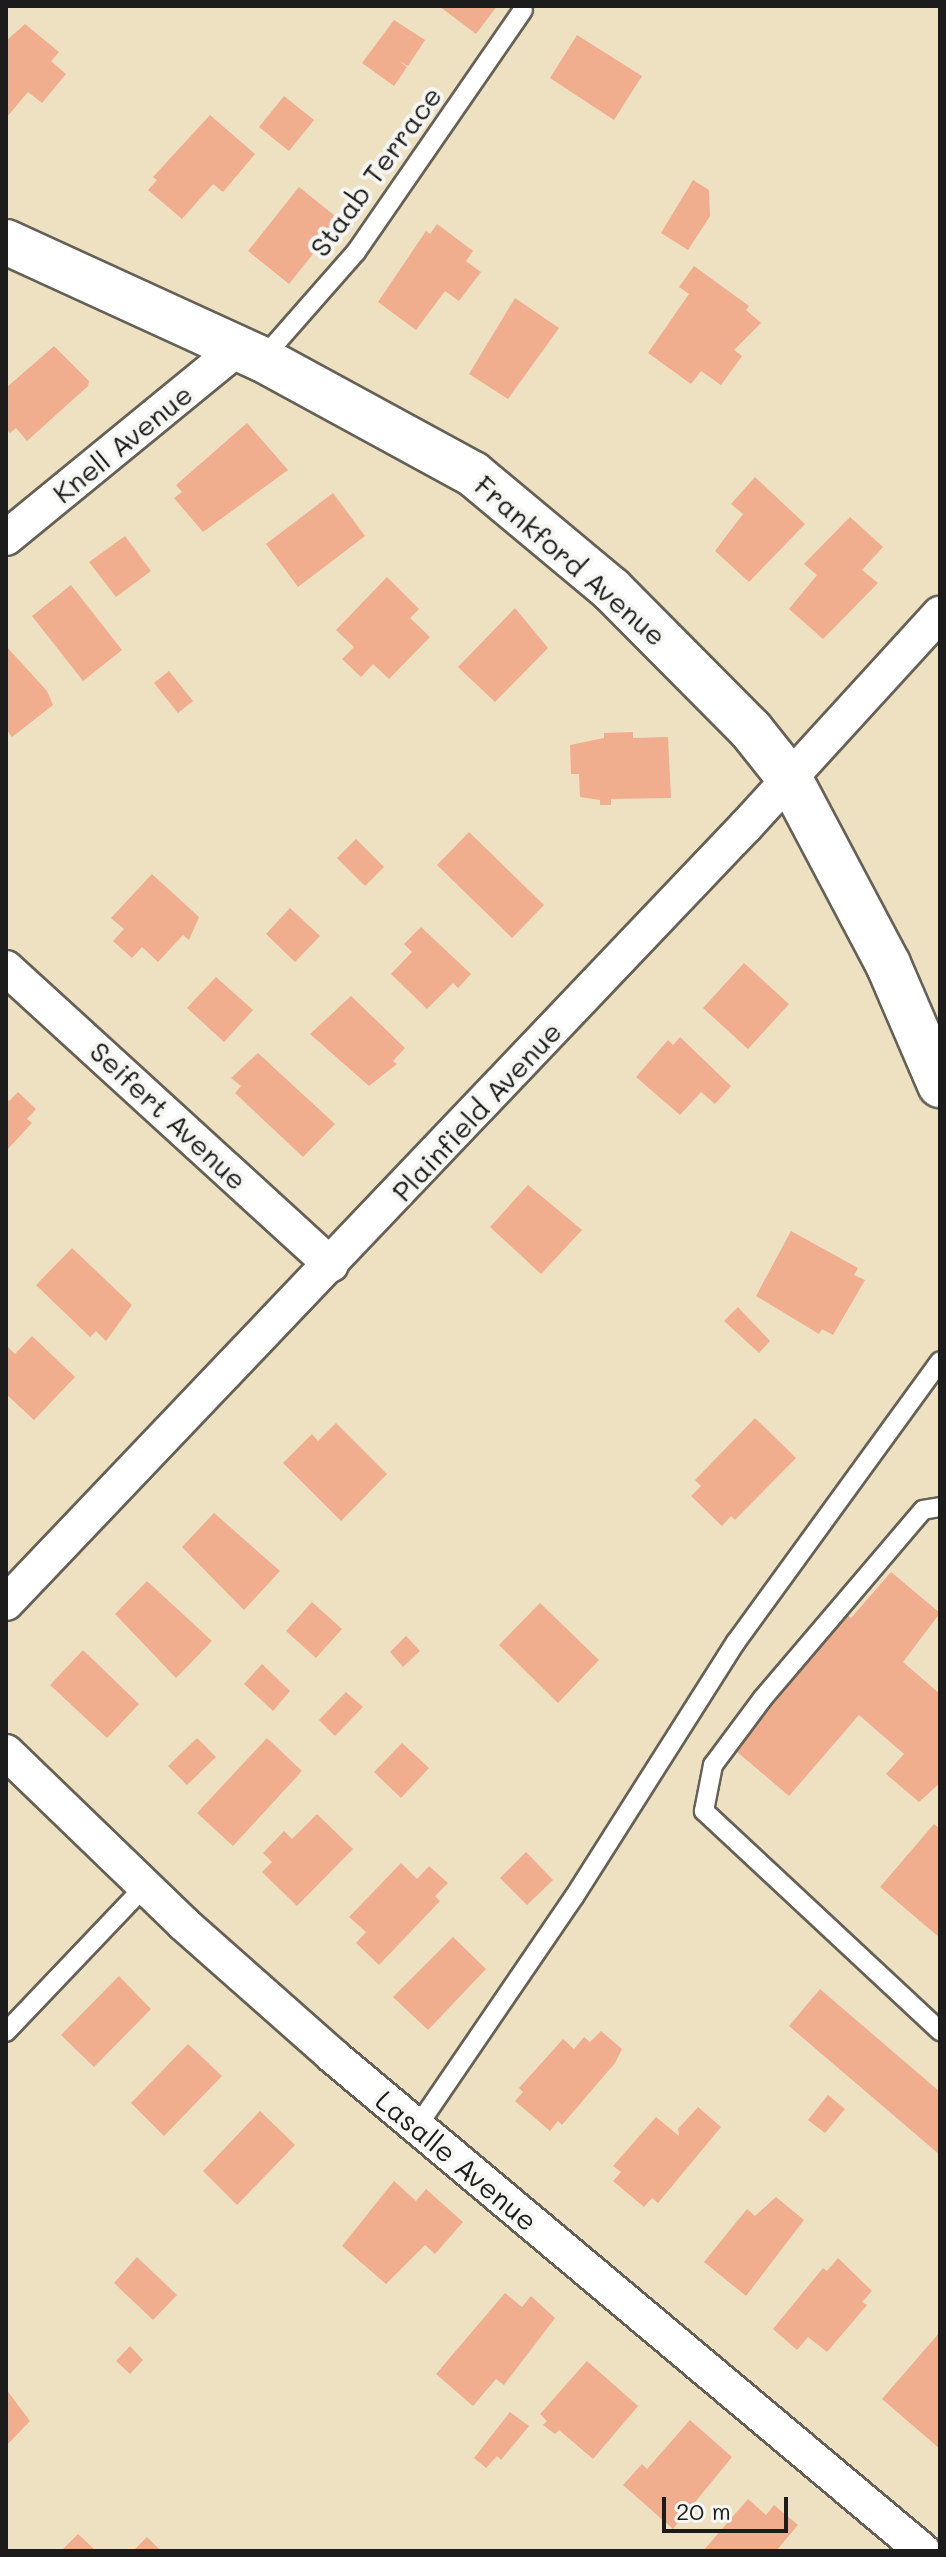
<!DOCTYPE html>
<html>
<head>
<meta charset="utf-8">
<style>
	body { margin:0 }
	#map { position:relative; width:946px; height:2557px; overflow:hidden; background:#ede1c1; font-family:Mali,sans-serif }
	div>[style] { position:absolute }
	.building>* { inset:0; background:#f0ae8f }
	.roads { filter:drop-shadow(2px 0 #656156) drop-shadow(-2px 0 #656156) drop-shadow(0 2px #656156) drop-shadow(0 -2px #656156) }
	.service>* { height:18px; margin:-9px; padding:0 9px; transform-origin:9px; border-radius:9px; background:#fff }
	.minor>* { height:34px; margin:-17px; padding:0 17px; transform-origin:17px; border-radius:17px; background:#fff }
	.tertiary>* { height:44px; margin:-22px; padding:0 22px; transform-origin:22px; border-radius:22px; background:#fff }
	span { translate:-50% -50%; white-space:nowrap; text-align:center; line-height:1.15; -webkit-text-stroke:8px #f6f6f2; paint-order:stroke }
	.street-label { font-size:28px; color:#1c1c1c }
	.frame { position:absolute; inset:0; border:8px solid #1c1c1c; pointer-events:none }
	.scale { position:absolute; left:662px; top:2497px; width:126px; height:36px; box-sizing:border-box; border:4px solid #1c1c1c; border-top:0; padding-left:10px; font-size:24px; line-height:28px; white-space:nowrap; color:#1c1c1c; -webkit-text-stroke:6px #f6f6f2; paint-order:stroke }
</style>
</head>
<body>
<div id="map">
	<div class="building">
		<div style="clip-path:polygon(439px 6px,497px 6px,476px 34px)"></div>
		<div style="clip-path:polygon(394px 20px,425px 40px,408px 66px,399px 61px,407px 67px,394px 86px,362px 63px)"></div>
		<div style="clip-path:polygon(25px 24px,59px 52px,51px 61px,66px 74px,42px 103px,28px 92px,6px 118px,6px 41px)"></div>
		<div style="clip-path:polygon(577px 35px,642px 76px,614px 120px,550px 78px)"></div>
		<div style="clip-path:polygon(284px 96px,314px 120px,289px 151px,259px 127px)"></div>
		<div style="clip-path:polygon(210px 115px,255px 154px,223px 192px,213px 184px,182px 219px,148px 190px,157px 180px,153px 177px)"></div>
		<div style="clip-path:polygon(693px 180px,709px 190px,710px 216px,688px 250px,661px 233px)"></div>
		<div style="clip-path:polygon(299px 187px,340px 220px,289px 284px,248px 251px)"></div>
		<div style="clip-path:polygon(437px 224px,473px 251px,466px 261px,481px 272px,459px 301px,445px 291px,416px 330px,378px 302px,426px 231px,430px 234px)"></div>
		<div style="clip-path:polygon(694px 266px,749px 306px,746px 310px,761px 323px,734px 350px,742px 356px,721px 385px,701px 371px,691px 384px,648px 353px,689px 294px,679px 287px)"></div>
		<div style="clip-path:polygon(515px 298px,559px 328px,508px 399px,469px 374px)"></div>
		<div style="clip-path:polygon(54px 346px,89px 381px,88px 386px,27px 441px,16px 428px,10px 433px,6px 429px,6px 388px)"></div>
		<div style="clip-path:polygon(247px 423px,288px 470px,203px 532px,174px 498px,182px 492px,176px 485px)"></div>
		<div style="clip-path:polygon(755px 477px,805px 524px,749px 582px,715px 551px,743px 514px,731px 504px)"></div>
		<div style="clip-path:polygon(333px 493px,365px 536px,298px 587px,266px 544px)"></div>
		<div style="clip-path:polygon(850px 517px,883px 547px,862px 570px,878px 583px,823px 639px,789px 609px,817px 575px,804px 564px)"></div>
		<div style="clip-path:polygon(125px 536px,151px 571px,116px 597px,89px 562px)"></div>
		<div style="clip-path:polygon(387px 577px,419px 609px,410px 618px,430px 637px,389px 679px,373px 664px,361px 677px,342px 659px,354px 647px,336px 630px)"></div>
		<div style="clip-path:polygon(71px 585px,122px 650px,83px 681px,32px 616px)"></div>
		<div style="clip-path:polygon(515px 608px,548px 648px,495px 702px,458px 667px)"></div>
		<div style="clip-path:polygon(6px 646px,47px 691px,53px 705px,12px 737px,6px 729px)"></div>
		<div style="clip-path:polygon(169px 671px,193px 701px,178px 713px,154px 683px)"></div>
		<div style="clip-path:polygon(633px 732px,633px 738px,668px 737px,671px 798px,611px 799px,611px 805px,600px 805px,600px 800px,580px 797px,579px 774px,571px 774px,570px 745px,604px 738px,604px 733px)"></div>
		<div style="clip-path:polygon(469px 832px,544px 905px,512px 938px,437px 865px)"></div>
		<div style="clip-path:polygon(356px 839px,384px 867px,365px 886px,337px 858px)"></div>
		<div style="clip-path:polygon(152px 874px,199px 917px,189px 940px,183px 935px,158px 962px,142px 947px,132px 958px,113px 941px,124px 929px,111px 918px)"></div>
		<div style="clip-path:polygon(290px 908px,320px 936px,295px 962px,266px 934px)"></div>
		<div style="clip-path:polygon(421px 927px,471px 974px,458px 988px,453px 983px,427px 1009px,391px 974px,412px 952px,404px 944px)"></div>
		<div style="clip-path:polygon(744px 963px,789px 1004px,748px 1049px,703px 1008px)"></div>
		<div style="clip-path:polygon(216px 977px,253px 1010px,224px 1042px,187px 1008px)"></div>
		<div style="clip-path:polygon(351px 996px,405px 1048px,393px 1061px,397px 1064px,369px 1086px,310px 1034px)"></div>
		<div style="clip-path:polygon(680px 1037px,731px 1086px,715px 1104px,701px 1092px,680px 1115px,636px 1077px,668px 1040px,673px 1045px)"></div>
		<div style="clip-path:polygon(258px 1053px,335px 1124px,303px 1157px,235px 1093px,241px 1086px,231px 1078px)"></div>
		<div style="clip-path:polygon(18px 1092px,36px 1109px,27px 1119px,32px 1123px,6px 1151px,6px 1098px,9px 1101px)"></div>
		<div style="clip-path:polygon(528px 1185px,582px 1230px,541px 1274px,490px 1227px)"></div>
		<div style="clip-path:polygon(791px 1231px,858px 1268px,854px 1275px,865px 1280px,833px 1335px,822px 1329px,819px 1334px,756px 1296px)"></div>
		<div style="clip-path:polygon(72px 1248px,132px 1305px,106px 1341px,96px 1331px,90px 1337px,36px 1285px)"></div>
		<div style="clip-path:polygon(738px 1307px,770px 1341px,759px 1353px,724px 1321px)"></div>
		<div style="clip-path:polygon(32px 1336px,75px 1377px,34px 1420px,6px 1394px,6px 1345px,15px 1354px)"></div>
		<div style="clip-path:polygon(755px 1418px,796px 1458px,735px 1520px,731px 1516px,722px 1526px,691px 1496px,701px 1486px,695px 1480px)"></div>
		<div style="clip-path:polygon(336px 1423px,387px 1474px,341px 1521px,283px 1463px,312px 1434px,318px 1441px)"></div>
		<div style="clip-path:polygon(214px 1513px,280px 1571px,244px 1610px,182px 1547px)"></div>
		<div style="clip-path:polygon(891px 1572px,940px 1613px,903px 1662px,940px 1694px,940px 1783px,919px 1802px,886px 1774px,904px 1754px,859px 1715px,789px 1796px,736px 1751px,846px 1614px,851px 1618px)"></div>
		<div style="clip-path:polygon(147px 1581px,212px 1641px,176px 1678px,115px 1614px)"></div>
		<div style="clip-path:polygon(312px 1602px,342px 1629px,316px 1658px,286px 1631px)"></div>
		<div style="clip-path:polygon(540px 1603px,599px 1660px,558px 1703px,499px 1645px)"></div>
		<div style="clip-path:polygon(406px 1636px,420px 1651px,403px 1667px,390px 1652px)"></div>
		<div style="clip-path:polygon(83px 1650px,139px 1704px,107px 1738px,50px 1685px)"></div>
		<div style="clip-path:polygon(262px 1664px,290px 1691px,273px 1711px,244px 1684px)"></div>
		<div style="clip-path:polygon(346px 1692px,363px 1707px,335px 1736px,319px 1720px)"></div>
		<div style="clip-path:polygon(197px 1738px,216px 1757px,187px 1785px,168px 1766px)"></div>
		<div style="clip-path:polygon(267px 1738px,302px 1771px,233px 1846px,197px 1813px)"></div>
		<div style="clip-path:polygon(402px 1743px,429px 1768px,401px 1798px,374px 1772px)"></div>
		<div style="clip-path:polygon(317px 1814px,353px 1849px,297px 1906px,262px 1872px,272px 1862px,263px 1853px,284px 1831px,292px 1839px)"></div>
		<div style="clip-path:polygon(934px 1824px,940px 1829px,940px 1938px,880px 1887px)"></div>
		<div style="clip-path:polygon(526px 1852px,553px 1880px,527px 1905px,500px 1878px)"></div>
		<div style="clip-path:polygon(401px 1863px,417px 1879px,429px 1866px,448px 1883px,435px 1896px,440px 1901px,379px 1965px,356px 1943px,366px 1932px,349px 1917px)"></div>
		<div style="clip-path:polygon(453px 1937px,486px 1969px,428px 2030px,393px 1997px)"></div>
		<div style="clip-path:polygon(119px 1976px,151px 2009px,94px 2067px,61px 2035px)"></div>
		<div style="clip-path:polygon(820px 1989px,940px 2092px,940px 2155px,789px 2026px)"></div>
		<div style="clip-path:polygon(601px 2031px,622px 2049px,615px 2063px,562px 2125px,558px 2121px,550px 2131px,515px 2101px,523px 2092px,519px 2088px,563px 2039px,574px 2049px,584px 2037px,590px 2042px)"></div>
		<div style="clip-path:polygon(188px 2044px,222px 2076px,164px 2136px,131px 2103px)"></div>
		<div style="clip-path:polygon(828px 2095px,845px 2109px,825px 2133px,808px 2120px)"></div>
		<div style="clip-path:polygon(698px 2107px,721px 2127px,658px 2203px,652px 2198px,644px 2207px,613px 2181px,621px 2172px,613px 2166px,656px 2117px,679px 2136px,678px 2129px)"></div>
		<div style="clip-path:polygon(260px 2111px,295px 2145px,237px 2205px,203px 2171px)"></div>
		<div style="clip-path:polygon(394px 2181px,416px 2201px,426px 2189px,463px 2222px,435px 2254px,425px 2245px,386px 2284px,342px 2246px)"></div>
		<div style="clip-path:polygon(776px 2197px,804px 2220px,746px 2296px,704px 2262px,747px 2209px,755px 2216px)"></div>
		<div style="clip-path:polygon(137px 2257px,177px 2295px,153px 2320px,114px 2283px)"></div>
		<div style="clip-path:polygon(838px 2258px,872px 2291px,862px 2302px,867px 2305px,827px 2352px,808px 2337px,797px 2350px,773px 2329px,823px 2268px,827px 2271px)"></div>
		<div style="clip-path:polygon(505px 2293px,522px 2307px,531px 2296px,555px 2318px,504px 2385px,496px 2379px,473px 2406px,436px 2374px)"></div>
		<div style="clip-path:polygon(940px 2332px,940px 2449px,882px 2399px)"></div>
		<div style="clip-path:polygon(130px 2346px,143px 2360px,130px 2374px,116px 2361px)"></div>
		<div style="clip-path:polygon(587px 2361px,638px 2406px,593px 2459px,559px 2430px,555px 2434px,543px 2425px,547px 2421px,540px 2414px)"></div>
		<div style="clip-path:polygon(6px 2389px,30px 2421px,6px 2446px)"></div>
		<div style="clip-path:polygon(510px 2412px,529px 2426px,501px 2460px,497px 2456px,486px 2468px,474px 2458px)"></div>
		<div style="clip-path:polygon(690px 2420px,732px 2457px,673px 2529px,623px 2485px,642px 2464px,647px 2469px)"></div>
		<div style="clip-path:polygon(748px 2499px,766px 2515px,774px 2505px,798px 2525px,776px 2551px,703px 2551px)"></div>
		<div style="clip-path:polygon(78px 2534px,96px 2551px,61px 2551px)"></div>
		<div style="clip-path:polygon(147px 2537px,161px 2551px,133px 2551px)"></div>
	</div>
	<div class="roads">
		<div class="service">
			<div style="left:262px;top:359px;width:142px;rotate:-48.7deg"></div>
			<div style="left:356px;top:252px;width:294px;rotate:-55.4deg"></div>
			<div style="left:940px;top:1507px;width:17px;rotate:170deg"></div>
			<div style="left:923px;top:1510px;width:247px;rotate:130.4deg"></div>
			<div style="left:763px;top:1698px;width:84px;rotate:126.7deg"></div>
			<div style="left:713px;top:1765px;width:47px;rotate:101.1deg"></div>
			<div style="left:704px;top:1811px;width:323px;rotate:43deg"></div>
			<div style="left:6px;top:2032px;width:202px;rotate:-46.4deg"></div>
			<div style="left:417px;top:2127px;width:278px;rotate:-55.7deg"></div>
			<div style="left:574px;top:1897px;width:302px;rotate:-57.6deg"></div>
			<div style="left:736px;top:1642px;width:347px;rotate:-54deg"></div>
		</div>
		<div class="minor">
			<div style="left:6px;top:538px;width:300px;rotate:-39.3deg"></div>
			<div style="left:6px;top:968px;width:440px;rotate:42.4deg"></div>
			<div style="left:6px;top:1603px;width:1074px;rotate:-46.4deg"></div>
			<div style="left:747px;top:825px;width:286px;rotate:-47.6deg"></div>
			<div style="left:6px;top:1752px;width:248px;rotate:44deg"></div>
			<div style="left:184px;top:1924px;width:199px;rotate:41.5deg"></div>
			<div style="left:333px;top:2056px;width:770px;rotate:40deg"></div>
		</div>
		<div class="tertiary">
			<div style="left:6px;top:242px;width:281px;rotate:24.6deg"></div>
			<div style="left:262px;top:359px;width:240px;rotate:28.6deg"></div>
			<div style="left:473px;top:474px;width:180px;rotate:39.8deg"></div>
			<div style="left:611px;top:589px;width:199px;rotate:45.2deg"></div>
			<div style="left:751px;top:730px;width:63px;rotate:51.5deg"></div>
			<div style="left:790px;top:779px;width:209px;rotate:62.1deg"></div>
			<div style="left:888px;top:964px;width:132px;rotate:66.7deg"></div>
		</div>
	</div>
	<div class="street-label">
		<span style="left:375px;top:171px;rotate:-54deg">Staab Terrace</span>
		<span style="left:122px;top:443px;rotate:-39deg">Knell Avenue</span>
		<span style="left:571px;top:560px;rotate:41deg">Frankford Avenue</span>
		<span style="left:476px;top:1111px;rotate:-47deg">Plainfield Avenue</span>
		<span style="left:169px;top:1115px;rotate:43deg">Seifert Avenue</span>
		<span style="left:457px;top:2160px;rotate:40deg">Lasalle Avenue</span>
	</div>
	<div class="frame"></div>
	<div class="scale">20 m</div>
</div>
</body>
</html>
